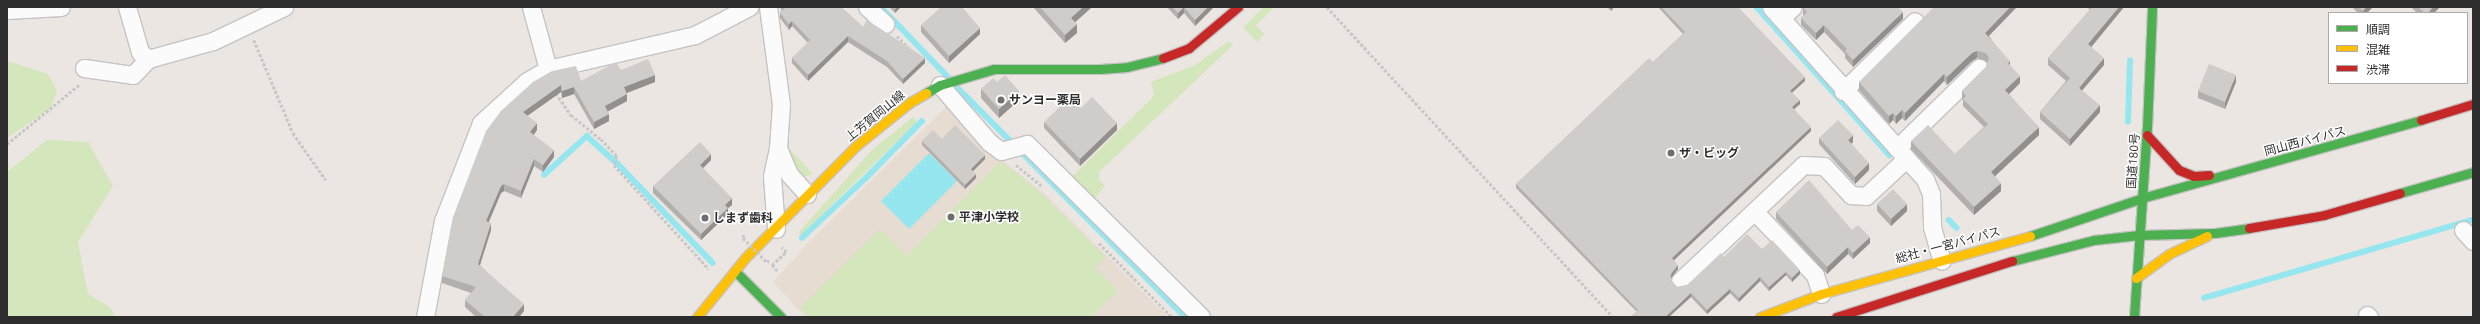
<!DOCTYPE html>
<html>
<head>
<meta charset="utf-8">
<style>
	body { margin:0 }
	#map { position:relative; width:2480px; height:324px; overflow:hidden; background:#ece6e2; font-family:Ubuntu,"Noto Sans JP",sans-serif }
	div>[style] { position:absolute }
	.education>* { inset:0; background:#e6dcd1 }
	.green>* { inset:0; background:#d4e6bb }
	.water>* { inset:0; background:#95e6ee }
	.stream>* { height:5.5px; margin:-2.75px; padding:0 2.75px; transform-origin:2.75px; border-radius:2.75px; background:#95e6ee }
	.path>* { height:2.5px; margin-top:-1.25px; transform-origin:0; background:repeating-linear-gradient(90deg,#c8c7c7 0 3px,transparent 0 5px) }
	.roads { filter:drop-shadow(1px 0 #c5c3c3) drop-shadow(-1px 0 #c5c3c3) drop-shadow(0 1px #c5c3c3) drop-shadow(0 -1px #c5c3c3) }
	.street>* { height:17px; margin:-8.5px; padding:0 8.5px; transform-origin:8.5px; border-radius:8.5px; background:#fcfbfb }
	.fast>* { height:9px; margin:-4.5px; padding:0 4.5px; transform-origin:4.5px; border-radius:4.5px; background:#4caf50 }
	.slow>* { height:9px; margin:-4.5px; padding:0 4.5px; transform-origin:4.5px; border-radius:4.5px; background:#ffc107 }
	.jam>* { height:9px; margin:-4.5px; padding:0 4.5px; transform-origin:4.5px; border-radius:4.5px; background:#c62828 }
	.path-bridge>* { height:2.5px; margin-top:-1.25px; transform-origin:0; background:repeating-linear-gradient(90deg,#c8c7c7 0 3px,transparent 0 5px) }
	.wall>* { inset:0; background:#b3afad }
	.shaded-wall>* { inset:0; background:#928f8d }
	.building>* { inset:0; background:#d0ccc9 }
	.dots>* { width:11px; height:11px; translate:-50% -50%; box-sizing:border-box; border:2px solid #fff; border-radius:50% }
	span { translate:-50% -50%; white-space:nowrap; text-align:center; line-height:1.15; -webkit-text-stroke:3px #fff; paint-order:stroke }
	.poi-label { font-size:12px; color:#2d2d2d; font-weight:700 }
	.left { translate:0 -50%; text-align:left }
	.street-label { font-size:12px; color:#2d2d2d }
	.frame { position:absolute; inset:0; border:8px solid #2d2d2d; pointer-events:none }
	.legend { position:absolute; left:2328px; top:12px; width:140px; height:72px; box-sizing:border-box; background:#fff; border:1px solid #ababab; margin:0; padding:5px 7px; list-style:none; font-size:12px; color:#2d2d2d }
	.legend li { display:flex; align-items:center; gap:8px; height:20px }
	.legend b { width:20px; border:1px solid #ababab }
</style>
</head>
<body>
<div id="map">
	<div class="education">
		<div style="clip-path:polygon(949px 104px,985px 147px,1043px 192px,1168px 317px,805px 317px,773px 282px,809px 242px)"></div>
	</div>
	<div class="green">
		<div style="clip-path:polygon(1264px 7px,1275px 7px,1256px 25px,1264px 34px,1257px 42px,1243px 27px)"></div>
		<div style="clip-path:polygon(1229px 41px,1233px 45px,1099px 172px,1099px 180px,1105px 186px,1093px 200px,1070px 179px,1154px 96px,1151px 82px,1195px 65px)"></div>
		<div style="clip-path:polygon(7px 61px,48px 74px,57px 91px,51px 108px,7px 138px)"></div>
		<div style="clip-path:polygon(913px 117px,917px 122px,800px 236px,799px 232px,873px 149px)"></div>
		<div style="clip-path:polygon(47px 140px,88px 142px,113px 186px,78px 242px,88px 294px,111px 308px,115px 317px,7px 317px,7px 172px)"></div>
		<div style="clip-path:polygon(790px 149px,813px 174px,804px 177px,797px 172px,789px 156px)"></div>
		<div style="clip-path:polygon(1001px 161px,1042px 194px,1106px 257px,1095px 268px,1118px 291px,1091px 317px,809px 317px,800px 308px,880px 229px,906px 256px)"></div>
	</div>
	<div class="water">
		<div style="clip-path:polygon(929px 153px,957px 181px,909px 229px,881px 201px)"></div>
	</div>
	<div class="stream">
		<div style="left:881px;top:7px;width:98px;rotate:46.2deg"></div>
		<div style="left:1757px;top:7px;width:199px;rotate:48.1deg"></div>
		<div style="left:956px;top:86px;width:325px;rotate:45.2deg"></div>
		<div style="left:2128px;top:122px;width:61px;rotate:-88.1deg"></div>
		<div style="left:544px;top:175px;width:58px;rotate:-42.2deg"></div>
		<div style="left:587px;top:136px;width:42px;rotate:42.1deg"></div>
		<div style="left:618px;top:164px;width:137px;rotate:46.2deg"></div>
		<div style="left:1949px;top:220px;width:11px;rotate:45deg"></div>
		<div style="left:802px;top:238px;width:89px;rotate:-43.2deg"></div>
		<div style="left:867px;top:177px;width:78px;rotate:-45.5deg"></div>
		<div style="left:2204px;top:298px;width:280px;rotate:-16.2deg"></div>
	</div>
	<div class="path">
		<div style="left:1327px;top:7px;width:422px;rotate:47.3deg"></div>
		<div style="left:897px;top:36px;width:17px;rotate:45deg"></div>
		<div style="left:254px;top:40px;width:101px;rotate:67.2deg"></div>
		<div style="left:293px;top:133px;width:57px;rotate:54.9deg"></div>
		<div style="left:556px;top:93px;width:27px;rotate:56deg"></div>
		<div style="left:571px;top:115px;width:38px;rotate:39deg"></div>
		<div style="left:601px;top:139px;width:23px;rotate:47deg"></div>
		<div style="left:617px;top:156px;width:9px;rotate:108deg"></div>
		<div style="left:614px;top:165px;width:141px;rotate:47.6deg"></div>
		<div style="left:7px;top:144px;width:94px;rotate:-39.4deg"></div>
		<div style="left:1016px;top:165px;width:35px;rotate:39deg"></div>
		<div style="left:1099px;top:243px;width:104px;rotate:45.4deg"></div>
		<div style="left:777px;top:271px;width:8px;rotate:-130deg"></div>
		<div style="left:772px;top:265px;width:19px;rotate:-43deg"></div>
		<div style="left:786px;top:252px;width:6px;rotate:-135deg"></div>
	</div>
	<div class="roads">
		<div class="street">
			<div style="left:127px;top:7px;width:47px;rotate:73.9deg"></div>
			<div style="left:140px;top:52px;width:11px;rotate:41deg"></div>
			<div style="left:531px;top:7px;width:64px;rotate:74.7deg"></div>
			<div style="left:768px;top:7px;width:98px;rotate:82.4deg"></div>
			<div style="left:781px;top:104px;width:44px;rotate:93.9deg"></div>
			<div style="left:778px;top:148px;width:29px;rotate:102deg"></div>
			<div style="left:772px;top:176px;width:53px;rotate:85.7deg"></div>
			<div style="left:867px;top:7px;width:25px;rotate:43deg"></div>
			<div style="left:1771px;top:7px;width:231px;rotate:48.2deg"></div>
			<div style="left:1925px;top:179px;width:16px;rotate:68deg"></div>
			<div style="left:1931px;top:194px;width:33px;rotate:88deg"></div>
			<div style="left:1932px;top:227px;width:35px;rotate:74deg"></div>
			<div style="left:7px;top:10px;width:54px;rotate:-3.2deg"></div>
			<div style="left:1781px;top:18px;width:16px;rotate:-43deg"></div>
			<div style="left:84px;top:68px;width:49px;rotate:8.1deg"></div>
			<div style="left:133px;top:75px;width:22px;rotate:-47deg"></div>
			<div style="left:148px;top:59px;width:67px;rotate:-15.5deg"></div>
			<div style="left:213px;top:41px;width:79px;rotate:-25.6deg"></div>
			<div style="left:940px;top:85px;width:75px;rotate:49.3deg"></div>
			<div style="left:989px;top:142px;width:15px;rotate:37deg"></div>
			<div style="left:1001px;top:151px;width:27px;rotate:-15deg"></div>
			<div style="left:1027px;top:144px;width:245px;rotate:44.8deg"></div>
			<div style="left:1843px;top:91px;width:100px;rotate:-44.2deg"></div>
			<div style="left:778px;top:148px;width:28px;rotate:67deg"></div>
			<div style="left:789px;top:174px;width:27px;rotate:48deg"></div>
			<div style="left:1897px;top:148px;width:115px;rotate:-44.3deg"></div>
			<div style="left:1755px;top:212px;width:87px;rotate:46.4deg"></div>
			<div style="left:1815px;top:275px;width:20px;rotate:72deg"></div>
			<div style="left:2463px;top:230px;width:15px;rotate:48deg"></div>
			<div style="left:1680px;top:281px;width:169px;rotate:-43.3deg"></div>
			<div style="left:1803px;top:165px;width:21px;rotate:3deg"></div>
			<div style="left:1824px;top:166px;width:40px;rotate:47deg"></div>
			<div style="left:1851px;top:195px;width:15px;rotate:4deg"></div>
			<div style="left:1866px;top:196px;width:54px;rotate:-42.8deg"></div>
			<div style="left:2367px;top:315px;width:3px;rotate:45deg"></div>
			<div style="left:425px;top:317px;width:98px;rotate:-79.4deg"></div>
			<div style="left:443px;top:221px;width:105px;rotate:-68.8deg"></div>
			<div style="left:481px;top:123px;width:62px;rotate:-42.4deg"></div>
			<div style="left:527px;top:81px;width:24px;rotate:-30deg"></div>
			<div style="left:548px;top:69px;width:151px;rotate:-13deg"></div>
			<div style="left:695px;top:35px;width:61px;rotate:-27.4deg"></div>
		</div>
		<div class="fast">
			<div style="left:926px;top:93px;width:16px;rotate:-30deg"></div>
			<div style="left:940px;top:85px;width:56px;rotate:-16.5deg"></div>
			<div style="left:994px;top:69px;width:106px"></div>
			<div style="left:1100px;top:69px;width:27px;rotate:-4deg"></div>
			<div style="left:1127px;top:67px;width:37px;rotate:-14deg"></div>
			<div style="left:2400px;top:193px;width:76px;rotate:-16deg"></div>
			<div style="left:2030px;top:236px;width:118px;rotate:-18.7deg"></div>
			<div style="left:2142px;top:198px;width:290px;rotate:-15.6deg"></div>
			<div style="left:2012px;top:261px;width:85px;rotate:-14.4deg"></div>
			<div style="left:2094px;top:240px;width:45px;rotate:-6.3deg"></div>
			<div style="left:2139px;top:235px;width:76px;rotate:-1.5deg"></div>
			<div style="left:2215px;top:233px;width:34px;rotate:-8deg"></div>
			<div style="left:735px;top:271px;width:65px;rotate:45deg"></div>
			<div style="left:2134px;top:317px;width:189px;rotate:-86.1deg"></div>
			<div style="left:2147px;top:128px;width:121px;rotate:-87.6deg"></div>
		</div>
		<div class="slow">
			<div style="left:2136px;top:278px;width:41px;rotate:-36deg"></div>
			<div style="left:2169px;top:254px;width:42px;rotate:-25.3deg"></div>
			<div style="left:697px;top:317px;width:77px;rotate:-50.8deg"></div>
			<div style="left:746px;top:257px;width:158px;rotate:-45.3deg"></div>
			<div style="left:857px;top:145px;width:67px;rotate:-38.9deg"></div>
			<div style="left:909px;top:103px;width:20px;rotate:-30deg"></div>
			<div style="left:1760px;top:317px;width:65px;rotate:-20.7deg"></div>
			<div style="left:1821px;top:294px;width:217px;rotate:-15.5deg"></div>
		</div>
		<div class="jam">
			<div style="left:1163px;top:58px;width:28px;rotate:-21deg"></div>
			<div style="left:1189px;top:48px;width:64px;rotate:-39.9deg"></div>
			<div style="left:2421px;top:120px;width:54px;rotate:-17.1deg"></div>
			<div style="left:2147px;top:135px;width:47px;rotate:47.6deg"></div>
			<div style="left:2179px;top:170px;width:16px;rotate:22deg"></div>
			<div style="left:2194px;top:176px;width:15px;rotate:-4deg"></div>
			<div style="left:2249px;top:228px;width:76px;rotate:-9.8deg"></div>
			<div style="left:2324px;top:215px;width:79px;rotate:-16.1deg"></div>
			<div style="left:1836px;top:317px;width:185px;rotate:-17.7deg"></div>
		</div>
	</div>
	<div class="path-bridge">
		<div style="left:744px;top:235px;width:3px;rotate:108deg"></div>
		<div style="left:743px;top:238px;width:34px;rotate:45deg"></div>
		<div style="left:767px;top:262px;width:3px;rotate:-45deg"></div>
	</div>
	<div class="wall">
		<div style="clip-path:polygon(779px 7px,841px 7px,863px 27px,925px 63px,903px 84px,887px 67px,848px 42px,808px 81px,792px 63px,792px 58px,808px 43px,792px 26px,789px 30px,780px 18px,780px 13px,782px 10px)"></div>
		<div style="clip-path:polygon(889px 7px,901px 7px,895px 13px)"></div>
		<div style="clip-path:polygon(1033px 7px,1092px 7px,1075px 22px,1077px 33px,1065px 43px)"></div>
		<div style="clip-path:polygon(1167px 7px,1214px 7px,1195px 26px,1184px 13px,1178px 19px)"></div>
		<div style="clip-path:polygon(1607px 7px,1614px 7px,1611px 11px)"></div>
		<div style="clip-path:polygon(1658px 7px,1738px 7px,1805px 81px,1792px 93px,1800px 104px,1794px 109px,1811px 131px,1674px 260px,1678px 269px,1671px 278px,1670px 279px,1677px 287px,1687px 285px,1724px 257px,1762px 249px,1800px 274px,1792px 282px,1786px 275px,1769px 291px,1760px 281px,1739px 302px,1730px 293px,1707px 314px,1691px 297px,1636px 311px,1516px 188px,1516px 184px,1653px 62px,1683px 34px)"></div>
		<div style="clip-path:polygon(2087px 7px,2124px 7px,2091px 47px,2104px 65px,2082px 90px,2100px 112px,2070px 146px,2040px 119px,2040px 112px,2066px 81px,2048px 65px,2048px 58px,2090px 10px)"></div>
		<div style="clip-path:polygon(2352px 7px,2373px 7px,2367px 13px,2358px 13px)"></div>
		<div style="clip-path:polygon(2411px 7px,2440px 7px,2434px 13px,2417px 13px)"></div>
		<div style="clip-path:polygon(1803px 8px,1903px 19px,1853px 67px,1845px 58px,1845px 54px,1824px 32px,1816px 40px,1801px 25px,1801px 18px,1804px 15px,1803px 15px)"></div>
		<div style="clip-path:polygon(921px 25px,980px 34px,949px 63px,921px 32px)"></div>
		<div style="clip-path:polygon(1989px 36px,2010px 66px,2020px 83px,2009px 94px,2039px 135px,1995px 176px,2001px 191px,1974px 215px,1911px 149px,1911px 141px,1955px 154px,1984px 127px,1963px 106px,1963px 100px,1962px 99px,1962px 91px,1986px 67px,1987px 63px,1986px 61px,1977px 58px,1972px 61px,1947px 85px,1944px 81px,1905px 121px,1902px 118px,1896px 124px,1893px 120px,1889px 124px,1859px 90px,1859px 82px)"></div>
		<div style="clip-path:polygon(621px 70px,655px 82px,627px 93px,627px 101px,608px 111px,609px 121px,594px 129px,574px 94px,562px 98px,561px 92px,527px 116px,537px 130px,534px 135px,554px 157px,543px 172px,534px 166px,521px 198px,504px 191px,501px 193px,489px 222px,491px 230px,480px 265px,524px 311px,519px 317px,476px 317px,465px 307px,465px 300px,471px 293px,442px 283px,442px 276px,533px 82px,581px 81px)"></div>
		<div style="clip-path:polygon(2236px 82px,2225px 109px,2198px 98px,2198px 91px)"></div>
		<div style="clip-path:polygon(981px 89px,1019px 100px,999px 118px,981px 98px)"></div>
		<div style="clip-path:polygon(1081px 108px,1117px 130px,1080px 166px,1044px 128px,1044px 122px)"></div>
		<div style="clip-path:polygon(1819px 138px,1853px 142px,1851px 144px,1869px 170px,1855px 184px,1819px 144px)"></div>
		<div style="clip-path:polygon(942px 139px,985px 159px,973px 171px,976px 178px,965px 189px,922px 145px,922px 141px)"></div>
		<div style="clip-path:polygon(711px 160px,703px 168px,732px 205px,728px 208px,728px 214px,701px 240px,653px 193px,653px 186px)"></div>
		<div style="clip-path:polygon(1877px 204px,1907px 211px,1891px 226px,1877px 211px)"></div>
		<div style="clip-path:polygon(1776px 212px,1852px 230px,1870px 243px,1853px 259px,1848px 254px,1827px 274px,1776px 219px)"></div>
	</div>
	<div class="shaded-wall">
		<div style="clip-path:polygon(897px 7px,901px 7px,895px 13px,895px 9px)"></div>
		<div style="clip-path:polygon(1083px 7px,1092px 7px,1071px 26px,1071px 18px)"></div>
		<div style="clip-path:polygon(1184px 7px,1184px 13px,1178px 19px,1178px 13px)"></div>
		<div style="clip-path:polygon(1208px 7px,1214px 7px,1195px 26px,1195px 20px)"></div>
		<div style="clip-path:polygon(1611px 7px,1614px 7px,1611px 11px)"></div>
		<div style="clip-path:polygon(2010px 7px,2017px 7px,1985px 40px,1985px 33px)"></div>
		<div style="clip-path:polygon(2119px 7px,2124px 7px,2088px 51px,2088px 44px)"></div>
		<div style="clip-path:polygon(2366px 7px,2373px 7px,2367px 13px,2363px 13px,2363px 11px)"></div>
		<div style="clip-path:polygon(2433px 7px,2440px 7px,2434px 13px,2428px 13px)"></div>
		<div style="clip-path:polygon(1903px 12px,1903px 19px,1853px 67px,1853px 60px)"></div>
		<div style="clip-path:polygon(792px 21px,792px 26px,789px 30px,789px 24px)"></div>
		<div style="clip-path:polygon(1077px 24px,1077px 33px,1065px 43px,1065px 35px)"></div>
		<div style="clip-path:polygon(1824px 25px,1824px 32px,1816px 40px,1816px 33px)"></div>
		<div style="clip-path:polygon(980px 28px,980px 34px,949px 63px,949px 56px)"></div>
		<div style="clip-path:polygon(848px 36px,848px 42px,808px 81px,808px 75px)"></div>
		<div style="clip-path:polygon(1977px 51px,1977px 58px,1972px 61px,1947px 85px,1947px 77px,1972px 53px)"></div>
		<div style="clip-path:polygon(925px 58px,925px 63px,903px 84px,903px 79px)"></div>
		<div style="clip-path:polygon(2104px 58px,2104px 65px,2079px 94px,2079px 88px)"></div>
		<div style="clip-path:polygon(2010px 61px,2010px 68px,2008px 63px)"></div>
		<div style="clip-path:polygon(1944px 74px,1944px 81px,1905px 121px,1905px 113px)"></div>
		<div style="clip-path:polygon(655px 75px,655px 82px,624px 94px,624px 87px)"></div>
		<div style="clip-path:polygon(2236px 75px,2236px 82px,2225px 109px,2225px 102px)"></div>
		<div style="clip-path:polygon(2020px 76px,2020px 83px,2005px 98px,2005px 90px)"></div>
		<div style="clip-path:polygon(1805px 77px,1805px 81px,1790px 94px,1790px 91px)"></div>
		<div style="clip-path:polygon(561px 85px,561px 92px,523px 119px,523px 112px)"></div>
		<div style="clip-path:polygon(574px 87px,574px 94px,562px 98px,562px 91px)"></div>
		<div style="clip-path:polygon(1019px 91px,1019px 100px,999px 118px,999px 109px)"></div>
		<div style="clip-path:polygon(627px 94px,627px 101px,605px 113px,605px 106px)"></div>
		<div style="clip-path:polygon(1800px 100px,1800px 104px,1792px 111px,1792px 107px)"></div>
		<div style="clip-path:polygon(2100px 105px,2100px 112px,2070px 146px,2070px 139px)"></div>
		<div style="clip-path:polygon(1902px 110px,1902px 118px,1896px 124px,1896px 116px)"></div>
		<div style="clip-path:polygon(1893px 113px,1893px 120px,1889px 124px,1889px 116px)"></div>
		<div style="clip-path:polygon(609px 114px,609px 121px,594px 129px,594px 122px)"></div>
		<div style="clip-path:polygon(537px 123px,537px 130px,530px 139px,530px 132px)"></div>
		<div style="clip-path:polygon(1117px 123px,1117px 130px,1080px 166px,1080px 159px)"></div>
		<div style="clip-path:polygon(1811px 127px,1811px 131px,1672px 262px,1672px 258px)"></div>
		<div style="clip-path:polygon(2039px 127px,2039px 135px,1991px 180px,1991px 172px)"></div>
		<div style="clip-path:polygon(1853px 135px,1853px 142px,1848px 147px,1848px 140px)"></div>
		<div style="clip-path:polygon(554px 150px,554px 157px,543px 172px,543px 165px)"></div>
		<div style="clip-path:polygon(711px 154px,711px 160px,700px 171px,700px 165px)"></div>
		<div style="clip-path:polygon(985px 155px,985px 159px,971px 173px,971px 169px)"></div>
		<div style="clip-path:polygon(534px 159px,534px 166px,521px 198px,521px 191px)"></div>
		<div style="clip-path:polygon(1869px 163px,1869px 170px,1855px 184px,1855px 177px)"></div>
		<div style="clip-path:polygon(976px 174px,976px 178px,965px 189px,965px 185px)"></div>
		<div style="clip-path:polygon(2001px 183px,2001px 191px,1974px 215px,1974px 207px)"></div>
		<div style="clip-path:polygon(504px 184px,504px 191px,501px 193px,486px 228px,486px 221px,501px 186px)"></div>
		<div style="clip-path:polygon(732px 198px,732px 205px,728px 208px,728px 214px,701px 240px,701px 234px,725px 205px)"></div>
		<div style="clip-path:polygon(1907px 204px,1907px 211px,1891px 226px,1891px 219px)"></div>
		<div style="clip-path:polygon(491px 223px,491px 230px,478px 271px,478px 264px)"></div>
		<div style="clip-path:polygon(1870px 237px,1870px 243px,1853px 259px,1853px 253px)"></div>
		<div style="clip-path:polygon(1848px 247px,1848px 254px,1827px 274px,1827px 267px)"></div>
		<div style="clip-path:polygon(1678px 265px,1678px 269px,1671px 278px,1671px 274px)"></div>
		<div style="clip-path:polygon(1800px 270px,1800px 274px,1792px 282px,1792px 278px)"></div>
		<div style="clip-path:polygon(1786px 272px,1786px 275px,1769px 291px,1769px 287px)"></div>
		<div style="clip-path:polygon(1760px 277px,1760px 281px,1739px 302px,1739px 298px)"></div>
		<div style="clip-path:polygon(1730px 289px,1730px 293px,1707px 314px,1707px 310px)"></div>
		<div style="clip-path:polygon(1691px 293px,1691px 297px,1669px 317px,1665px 317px)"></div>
		<div style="clip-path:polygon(524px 304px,524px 311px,519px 317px,513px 317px)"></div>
	</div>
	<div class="building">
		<div style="clip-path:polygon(784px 7px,841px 7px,863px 27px,867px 20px,925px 58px,903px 79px,887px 61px,848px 36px,808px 75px,792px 58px,810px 40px,792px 21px,789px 24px,780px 13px,785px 8px)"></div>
		<div style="clip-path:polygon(893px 7px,897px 7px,895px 9px)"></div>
		<div style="clip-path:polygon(941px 7px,962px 7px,980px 28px,949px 56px,921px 25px)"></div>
		<div style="clip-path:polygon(1040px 7px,1083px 7px,1071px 18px,1077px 24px,1065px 35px)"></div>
		<div style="clip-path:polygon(1172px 7px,1208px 7px,1195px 20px,1184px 7px,1178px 13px)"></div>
		<div style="clip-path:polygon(1661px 7px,1738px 7px,1805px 77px,1790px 91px,1800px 100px,1792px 107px,1811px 127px,1672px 258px,1678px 265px,1671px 274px,1670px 279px,1677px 287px,1687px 285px,1721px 253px,1724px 257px,1747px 234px,1762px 249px,1772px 240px,1800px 270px,1792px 278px,1786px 272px,1769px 287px,1760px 277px,1739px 298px,1730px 289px,1707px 310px,1691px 293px,1665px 317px,1630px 317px,1638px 310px,1516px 184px,1649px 58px,1653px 62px,1685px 32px)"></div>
		<div style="clip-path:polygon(1804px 7px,1898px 7px,1903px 12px,1853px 60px,1845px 51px,1847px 49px,1824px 25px,1816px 33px,1801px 18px,1807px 12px,1803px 8px)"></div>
		<div style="clip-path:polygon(1934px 7px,2010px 7px,1985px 33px,2010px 61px,2008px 63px,2020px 76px,2005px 90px,2039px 127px,1991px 172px,2001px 183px,1974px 207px,1911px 141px,1928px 125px,1955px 154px,1988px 124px,1963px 99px,1966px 96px,1962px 91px,1986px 67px,1989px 58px,1986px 53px,1977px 51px,1972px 53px,1947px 77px,1944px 74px,1905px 113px,1902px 110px,1896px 116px,1893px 113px,1889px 116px,1859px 82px)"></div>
		<div style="clip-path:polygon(2092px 7px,2119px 7px,2088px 44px,2104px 58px,2079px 88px,2100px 105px,2070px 139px,2040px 112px,2070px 78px,2048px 58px)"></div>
		<div style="clip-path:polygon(2359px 7px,2366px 7px,2363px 11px)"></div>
		<div style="clip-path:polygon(2418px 7px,2433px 7px,2428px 13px,2425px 13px)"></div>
		<div style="clip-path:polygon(648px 59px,655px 75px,624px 87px,627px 94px,605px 106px,609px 114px,594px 122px,574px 87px,562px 91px,561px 85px,523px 112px,537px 123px,530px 132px,554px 150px,543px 165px,534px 159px,521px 191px,504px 184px,501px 186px,486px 221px,491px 223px,478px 264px,524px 304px,513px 317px,485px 317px,465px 300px,476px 287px,442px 276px,453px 217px,486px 131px,501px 111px,533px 82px,552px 71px,576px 66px,581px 81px,616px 62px,621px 70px)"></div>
		<div style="clip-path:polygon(2209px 64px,2236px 75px,2225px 102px,2198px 91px)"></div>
		<div style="clip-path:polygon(1005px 75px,1019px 91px,999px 109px,981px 89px,993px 78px,997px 82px)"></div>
		<div style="clip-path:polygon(1070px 97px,1081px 108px,1092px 97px,1117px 123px,1080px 159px,1044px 122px)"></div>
		<div style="clip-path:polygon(1838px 120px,1853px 135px,1848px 140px,1869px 163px,1855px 177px,1819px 138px)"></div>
		<div style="clip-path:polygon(955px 125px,985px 155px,971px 169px,976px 174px,965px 185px,922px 141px,933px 130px,942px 139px)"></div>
		<div style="clip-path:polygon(700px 142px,711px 154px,700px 165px,732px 198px,725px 205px,728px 208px,701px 234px,653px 186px)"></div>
		<div style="clip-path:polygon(1809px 180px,1852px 230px,1858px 225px,1870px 237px,1853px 253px,1848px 247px,1827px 267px,1776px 212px)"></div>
		<div style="clip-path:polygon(1893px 189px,1907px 204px,1891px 219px,1877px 204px)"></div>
	</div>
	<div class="dots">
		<div style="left:1001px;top:100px;background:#706e6c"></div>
		<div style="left:1671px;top:153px;background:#706e6c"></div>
		<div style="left:951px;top:217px;background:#706e6c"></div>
		<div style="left:705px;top:218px;background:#706e6c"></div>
	</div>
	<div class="poi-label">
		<span class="left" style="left:1009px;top:100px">サンヨー薬局</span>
		<span class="left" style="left:1679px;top:153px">ザ・ビッグ</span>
		<span class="left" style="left:959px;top:217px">平津小学校</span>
		<span class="left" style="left:713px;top:218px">しまず歯科</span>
	</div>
	<div class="street-label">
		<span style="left:875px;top:116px;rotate:-39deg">上芳賀岡山線</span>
		<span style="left:2305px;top:141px;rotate:-15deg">岡山西バイパス</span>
		<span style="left:2133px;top:161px;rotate:-86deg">国道180号</span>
		<span style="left:1948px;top:245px;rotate:-15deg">総社・一宮バイパス</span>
	</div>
	<div class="frame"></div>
	<ul class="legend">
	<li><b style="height:5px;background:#4caf50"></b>順調</li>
	<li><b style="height:5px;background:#ffc107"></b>混雑</li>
	<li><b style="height:5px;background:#c62828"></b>渋滞</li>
	</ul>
</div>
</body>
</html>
